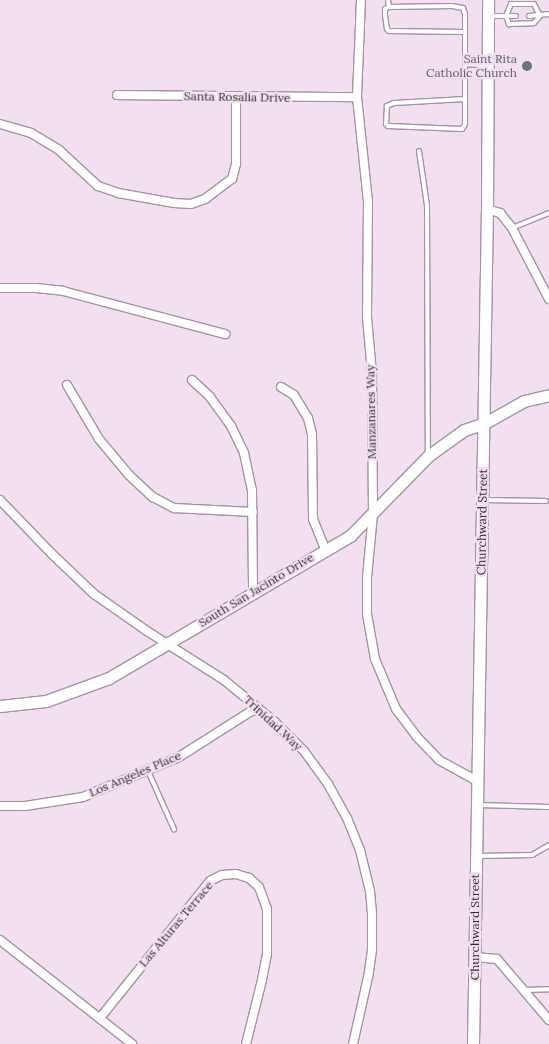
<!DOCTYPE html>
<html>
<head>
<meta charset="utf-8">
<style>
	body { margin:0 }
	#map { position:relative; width:549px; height:1044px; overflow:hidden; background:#f2e0f0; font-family:Lora,serif }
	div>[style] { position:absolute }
	.roads { filter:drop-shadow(1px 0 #a494a3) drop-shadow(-1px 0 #a494a3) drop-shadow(0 1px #a494a3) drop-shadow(0 -1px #a494a3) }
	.lane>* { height:4px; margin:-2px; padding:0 2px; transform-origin:2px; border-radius:2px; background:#fff }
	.street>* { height:8px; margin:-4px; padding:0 4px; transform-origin:4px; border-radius:4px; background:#fff }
	.secondary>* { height:11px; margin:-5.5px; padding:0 5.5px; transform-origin:5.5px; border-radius:5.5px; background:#fff }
	.dots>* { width:14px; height:14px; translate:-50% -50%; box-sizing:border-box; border:2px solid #f2e0f0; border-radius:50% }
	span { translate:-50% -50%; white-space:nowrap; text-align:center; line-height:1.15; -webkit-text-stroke:4.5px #f2e0f0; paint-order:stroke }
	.worship-label { font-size:12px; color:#5b616d }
	.right { translate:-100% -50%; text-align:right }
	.street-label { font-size:12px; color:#322b31 }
</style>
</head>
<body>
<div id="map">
	<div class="roads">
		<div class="lane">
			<div style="left:388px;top:0;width:7px;rotate:82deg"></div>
			<div style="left:389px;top:7px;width:4px;rotate:153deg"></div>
			<div style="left:385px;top:9px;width:6px;rotate:90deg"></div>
			<div style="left:385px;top:15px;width:14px;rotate:82deg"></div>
			<div style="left:387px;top:29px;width:3px;rotate:45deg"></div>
			<div style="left:389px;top:31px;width:76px;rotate:0.8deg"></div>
			<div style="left:389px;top:7px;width:63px;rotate:-0.9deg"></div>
			<div style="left:452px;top:6px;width:11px;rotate:10deg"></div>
			<div style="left:463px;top:8px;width:6px;rotate:72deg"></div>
			<div style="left:465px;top:14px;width:50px;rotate:90deg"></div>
			<div style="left:465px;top:64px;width:22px;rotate:3deg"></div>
			<div style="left:490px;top:16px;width:16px"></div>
			<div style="left:506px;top:16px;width:9px;rotate:69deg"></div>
			<div style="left:509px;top:24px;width:25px;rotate:-2deg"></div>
			<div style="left:534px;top:23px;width:9px;rotate:-49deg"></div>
			<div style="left:540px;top:16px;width:13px;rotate:-117deg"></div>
			<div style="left:534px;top:4px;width:23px;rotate:180deg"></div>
			<div style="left:511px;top:4px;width:13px;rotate:113deg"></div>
			<div style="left:506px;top:16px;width:10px"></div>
			<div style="left:529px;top:16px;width:20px;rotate:-6deg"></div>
			<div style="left:465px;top:99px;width:71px;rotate:176.8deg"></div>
			<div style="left:394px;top:103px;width:8px;rotate:157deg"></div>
			<div style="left:387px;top:106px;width:18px;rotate:93deg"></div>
			<div style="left:386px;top:124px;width:3px;rotate:45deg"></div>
			<div style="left:388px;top:126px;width:74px;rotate:2.3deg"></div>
			<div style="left:462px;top:129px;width:6px;rotate:-59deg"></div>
			<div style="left:465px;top:124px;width:60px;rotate:-90deg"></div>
			<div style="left:419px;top:151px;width:55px;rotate:81.6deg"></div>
			<div style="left:427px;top:205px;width:249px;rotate:89.8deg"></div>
			<div style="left:512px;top:228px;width:40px;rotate:-22deg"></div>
			<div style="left:484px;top:500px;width:62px;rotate:0.9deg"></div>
			<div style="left:148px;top:771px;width:64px;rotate:65.9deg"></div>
			<div style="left:479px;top:805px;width:70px;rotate:1.6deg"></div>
			<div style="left:478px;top:856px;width:54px;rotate:-1.1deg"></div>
			<div style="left:532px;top:855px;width:20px;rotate:-30deg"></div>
			<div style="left:525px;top:990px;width:24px;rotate:-2deg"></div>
		</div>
		<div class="street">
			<div style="left:361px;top:0;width:97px;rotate:92.4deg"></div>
			<div style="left:357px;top:97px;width:105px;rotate:84deg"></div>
			<div style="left:368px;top:201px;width:116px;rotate:90.5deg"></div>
			<div style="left:367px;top:317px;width:56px;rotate:84.9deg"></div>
			<div style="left:372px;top:373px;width:141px;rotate:89.6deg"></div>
			<div style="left:373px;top:514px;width:63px;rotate:95.4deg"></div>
			<div style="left:367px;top:577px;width:37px;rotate:90deg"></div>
			<div style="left:367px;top:614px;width:46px;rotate:79.9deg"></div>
			<div style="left:375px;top:659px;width:54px;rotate:67.2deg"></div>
			<div style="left:396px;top:709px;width:34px;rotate:53deg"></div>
			<div style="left:416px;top:736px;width:33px;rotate:46deg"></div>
			<div style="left:439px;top:760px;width:43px;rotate:28.9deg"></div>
			<div style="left:117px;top:95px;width:240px;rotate:0.5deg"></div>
			<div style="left:0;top:124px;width:32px;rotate:16deg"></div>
			<div style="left:31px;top:133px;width:33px;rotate:31deg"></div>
			<div style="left:59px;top:150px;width:53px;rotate:42.7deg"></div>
			<div style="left:98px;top:186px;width:21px;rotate:19deg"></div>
			<div style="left:118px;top:193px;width:57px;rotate:10.1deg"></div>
			<div style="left:174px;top:203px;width:17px;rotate:3deg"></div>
			<div style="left:191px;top:204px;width:15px;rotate:-20deg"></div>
			<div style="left:205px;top:199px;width:34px;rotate:-37deg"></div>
			<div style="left:232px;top:179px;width:16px;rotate:-75deg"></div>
			<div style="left:236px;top:164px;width:67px;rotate:-90deg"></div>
			<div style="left:487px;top:209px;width:14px;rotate:17deg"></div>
			<div style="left:500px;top:213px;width:19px;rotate:51deg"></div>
			<div style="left:512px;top:228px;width:80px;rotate:62.5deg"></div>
			<div style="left:0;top:288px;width:36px"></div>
			<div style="left:36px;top:288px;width:27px;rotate:6deg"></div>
			<div style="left:63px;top:291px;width:168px;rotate:14.9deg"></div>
			<div style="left:192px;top:380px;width:25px;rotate:43deg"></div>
			<div style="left:210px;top:397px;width:36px;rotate:54deg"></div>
			<div style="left:231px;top:426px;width:30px;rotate:64deg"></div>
			<div style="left:244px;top:453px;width:38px;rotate:78deg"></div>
			<div style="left:252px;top:490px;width:104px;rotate:89.4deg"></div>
			<div style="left:67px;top:385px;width:63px;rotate:59.3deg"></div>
			<div style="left:99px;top:439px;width:47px;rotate:50.2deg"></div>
			<div style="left:129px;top:475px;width:33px;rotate:43deg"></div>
			<div style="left:153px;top:497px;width:24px;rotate:28deg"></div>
			<div style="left:174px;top:508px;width:79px;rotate:2.9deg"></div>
			<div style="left:281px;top:387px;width:15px;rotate:32deg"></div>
			<div style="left:294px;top:395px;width:27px;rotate:59deg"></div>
			<div style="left:308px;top:418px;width:16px;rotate:76deg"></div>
			<div style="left:312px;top:434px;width:85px;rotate:89.3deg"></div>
			<div style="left:313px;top:519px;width:32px;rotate:68deg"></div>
			<div style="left:0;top:500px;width:75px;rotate:46.1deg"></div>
			<div style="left:52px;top:554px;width:58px;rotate:43.6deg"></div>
			<div style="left:94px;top:594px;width:65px;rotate:34.9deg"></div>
			<div style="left:147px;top:631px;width:91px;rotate:32.5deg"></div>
			<div style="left:224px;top:680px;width:66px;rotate:39.5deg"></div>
			<div style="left:275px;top:722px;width:41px;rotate:45deg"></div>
			<div style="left:304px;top:751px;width:41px;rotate:54deg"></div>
			<div style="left:328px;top:784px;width:39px;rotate:61deg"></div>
			<div style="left:347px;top:818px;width:35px;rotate:68deg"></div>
			<div style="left:360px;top:850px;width:42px;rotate:76.3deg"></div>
			<div style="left:370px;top:891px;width:21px;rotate:85deg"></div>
			<div style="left:372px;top:912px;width:38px;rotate:90deg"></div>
			<div style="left:372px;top:950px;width:27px;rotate:98deg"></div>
			<div style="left:368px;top:977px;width:69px;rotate:102.6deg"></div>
			<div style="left:0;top:806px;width:25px"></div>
			<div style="left:25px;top:806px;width:59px;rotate:-8.8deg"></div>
			<div style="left:83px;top:797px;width:104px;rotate:-22.6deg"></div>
			<div style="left:179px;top:757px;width:84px;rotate:-32.4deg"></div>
			<div style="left:250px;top:712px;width:9px;rotate:-18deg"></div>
			<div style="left:0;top:940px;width:168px;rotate:38.2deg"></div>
			<div style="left:475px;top:957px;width:22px;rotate:5deg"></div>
			<div style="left:497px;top:959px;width:80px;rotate:49.6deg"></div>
			<div style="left:100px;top:1018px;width:176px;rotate:-51.2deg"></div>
			<div style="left:210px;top:881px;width:13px;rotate:-27deg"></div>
			<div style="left:222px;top:875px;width:14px;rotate:-4deg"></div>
			<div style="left:236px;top:874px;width:14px;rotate:17deg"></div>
			<div style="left:249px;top:878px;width:13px;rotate:42deg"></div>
			<div style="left:259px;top:887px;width:23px;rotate:70deg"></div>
			<div style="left:267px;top:909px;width:45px;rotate:90deg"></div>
			<div style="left:267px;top:954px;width:26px;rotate:101deg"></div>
			<div style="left:262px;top:980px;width:66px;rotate:104deg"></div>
		</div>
		<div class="secondary">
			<div style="left:0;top:706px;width:46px;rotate:-6.2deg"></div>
			<div style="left:46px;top:701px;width:67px;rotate:-20.1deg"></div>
			<div style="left:109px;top:678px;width:280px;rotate:-30.5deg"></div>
			<div style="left:350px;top:536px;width:112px;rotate:-45.7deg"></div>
			<div style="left:428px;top:456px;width:44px;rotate:-35.8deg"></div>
			<div style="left:464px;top:430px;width:20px;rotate:-18deg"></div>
			<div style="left:483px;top:424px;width:47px;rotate:-29.3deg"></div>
			<div style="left:524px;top:401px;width:26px;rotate:-13deg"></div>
			<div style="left:473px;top:1044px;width:835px;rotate:-89.04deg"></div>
			<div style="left:487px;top:209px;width:209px;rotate:-89.7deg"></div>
		</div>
	</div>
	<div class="dots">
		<div style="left:527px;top:66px;background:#6b7280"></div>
	</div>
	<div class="worship-label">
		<span class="right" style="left:517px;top:66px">Saint Rita<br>Catholic Church</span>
	</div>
	<div class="street-label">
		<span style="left:237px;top:97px;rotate:1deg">Santa Rosalia Drive</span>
		<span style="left:371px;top:412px;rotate:-91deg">Manzanares Way</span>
		<span style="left:482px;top:522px;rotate:-89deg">Churchward Street</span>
		<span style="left:256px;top:590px;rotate:-31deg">South San Jacinto Drive</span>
		<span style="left:273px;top:723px;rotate:43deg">Trinidad Way</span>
		<span style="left:135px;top:774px;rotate:-23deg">Los Angeles Place</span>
		<span style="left:176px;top:924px;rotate:-50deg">Las Alturas Terrace</span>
		<span style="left:475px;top:927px;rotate:-90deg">Churchward Street</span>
	</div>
</div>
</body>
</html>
